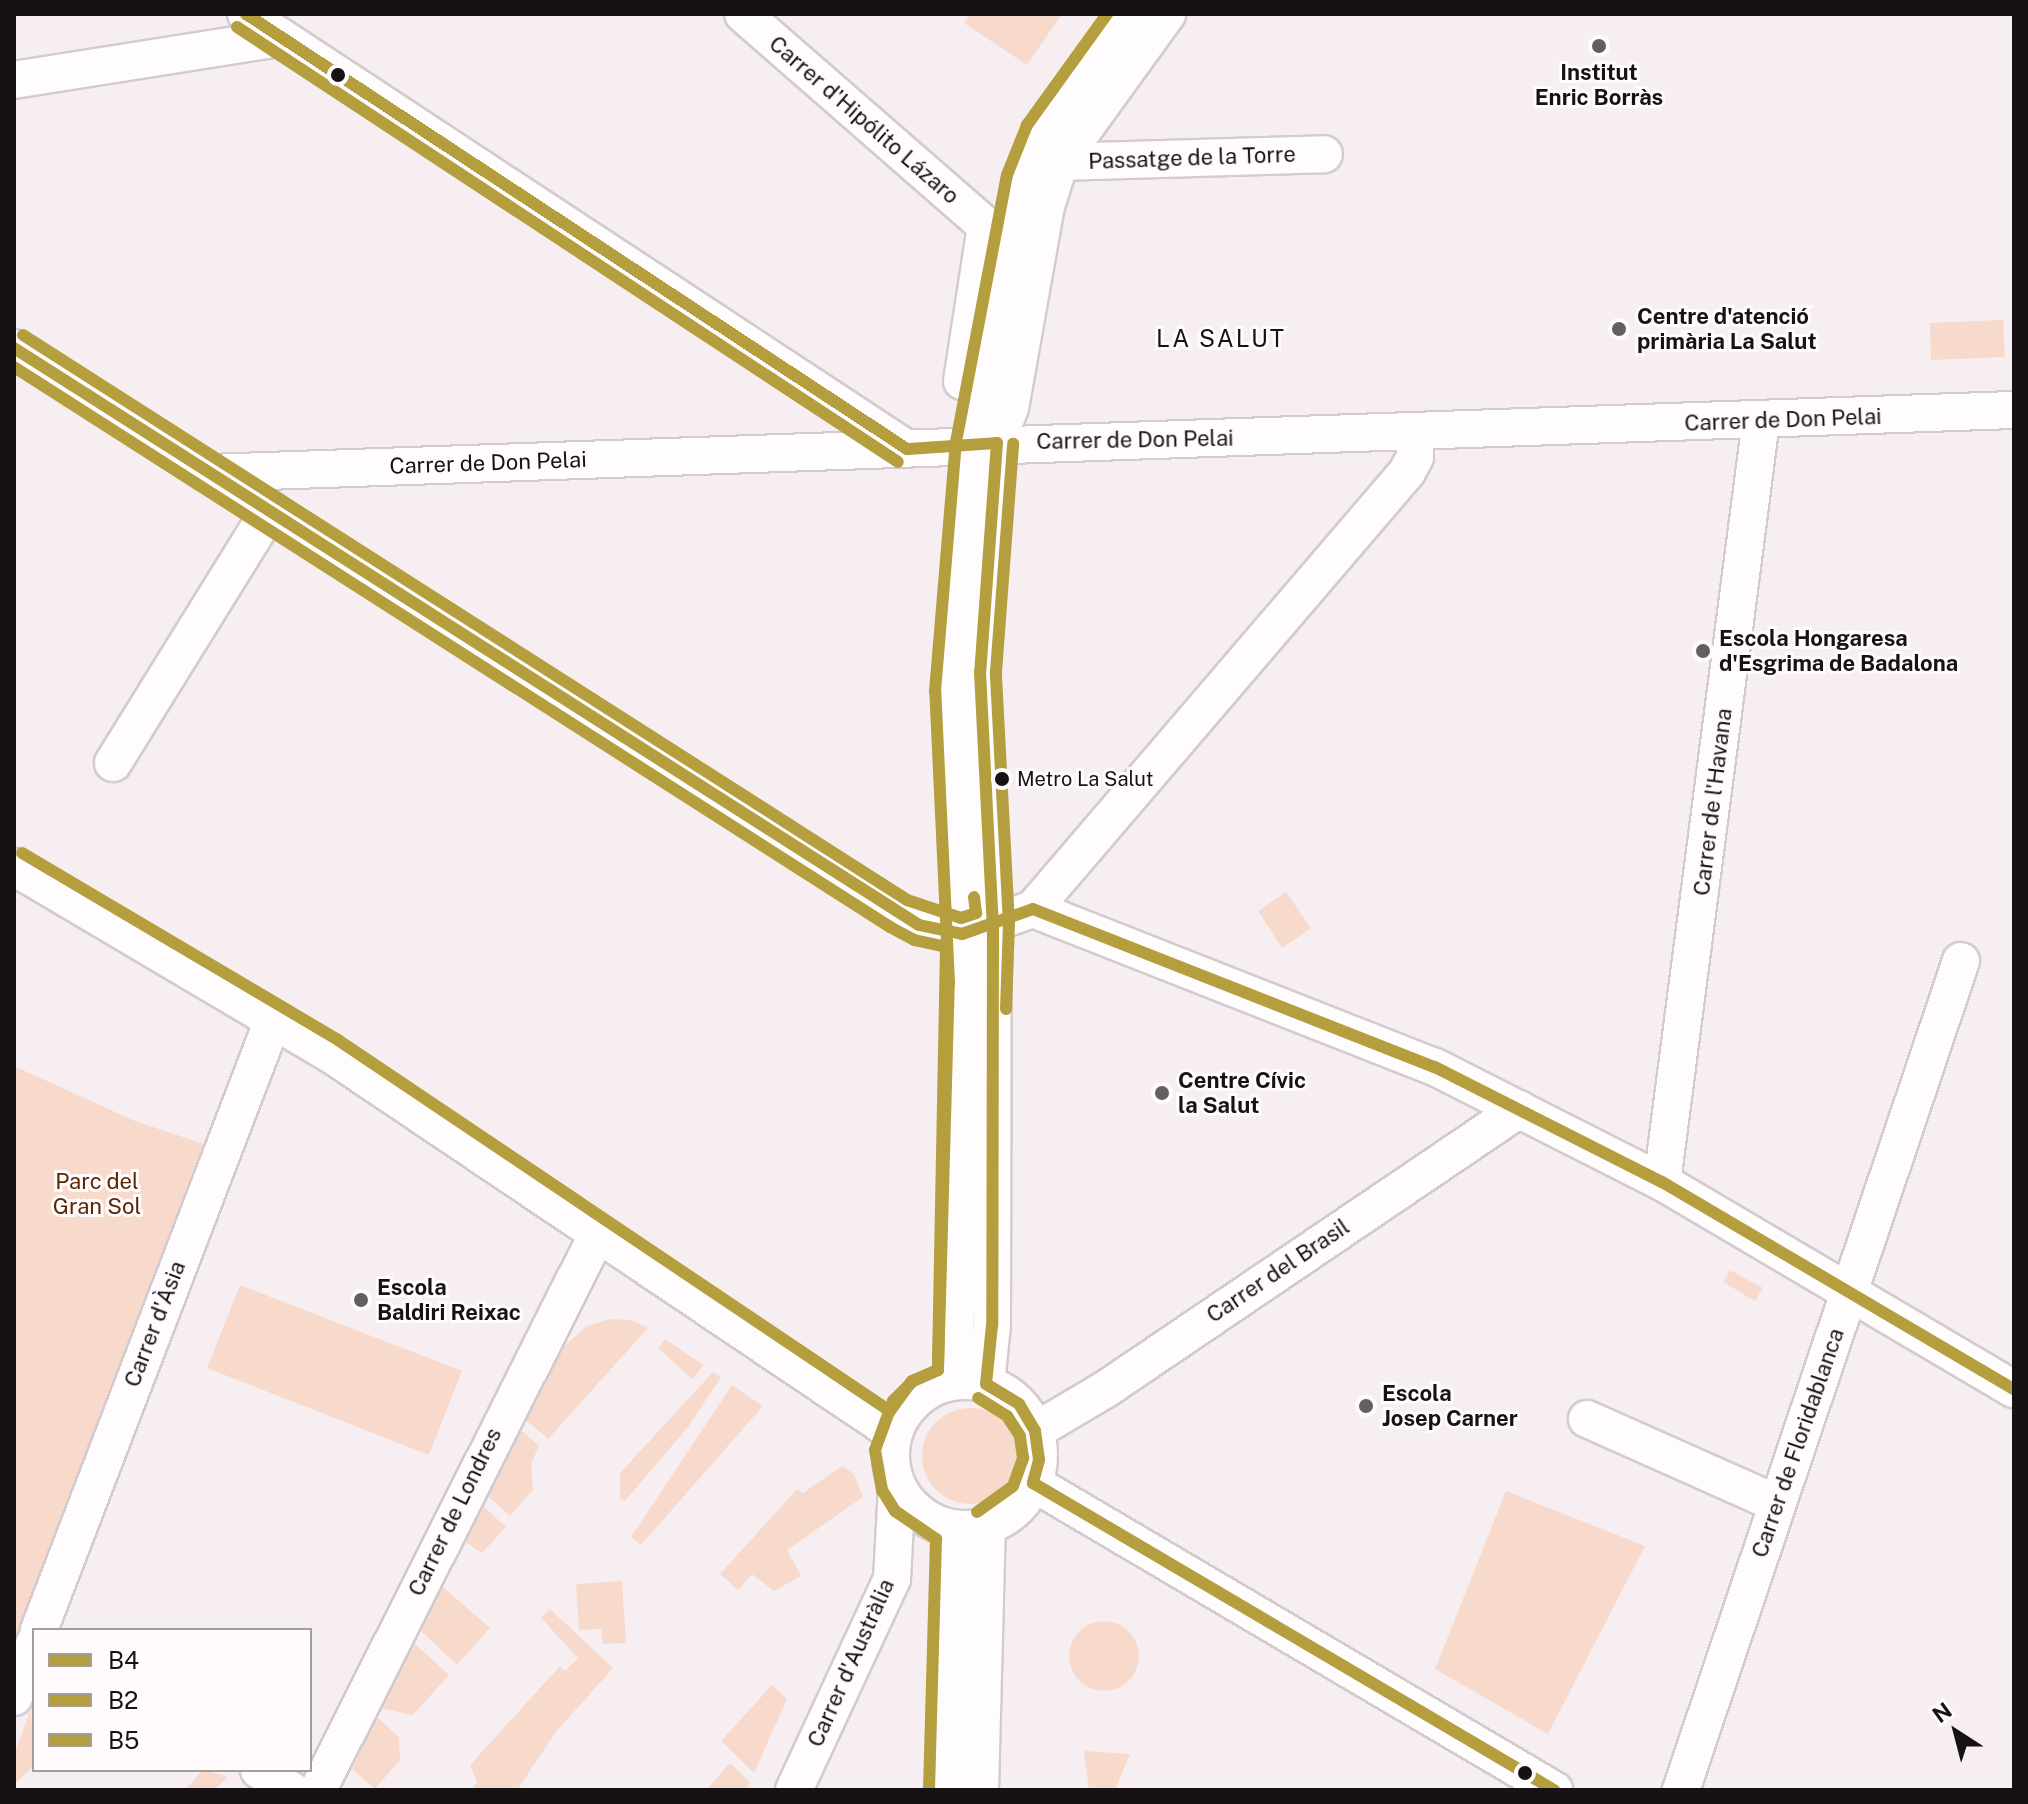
<!DOCTYPE html>
<html>
<head>
<meta charset="utf-8">
<style>
	body { margin:0 }
	#map { position:relative; width:2028px; height:1804px; overflow:hidden; background:#f7eef1; font-family:"Public Sans",sans-serif }
	div>[style] { position:absolute }
	.green>* { inset:0; background:#f8dacc }
	.round { border-radius:50% }
	.roads { filter:drop-shadow(2px 0 #d3cbce) drop-shadow(-2px 0 #d3cbce) drop-shadow(0 2px #d3cbce) drop-shadow(0 -2px #d3cbce) }
	.minor>* { height:36px; margin:-18px; padding:0 18px; transform-origin:18px; border-radius:18px; background:#fefcfd }
	.minor>.ring { margin:-18px; padding:0; box-sizing:content-box; background:none; border:36px solid #fefcfd; border-radius:50% }
	.bus-1>* { height:12px; margin:-6px; padding:0 6px; transform-origin:6px; border-radius:6px; background:#b59e3d }
	.bus-2>* { height:12px; margin:-6px; padding:0 6px; transform-origin:6px; border-radius:6px; background:#b59e3d }
	.bus-3>* { height:12px; margin:-6px; padding:0 6px; transform-origin:6px; border-radius:6px; background:#b59e3d }
	.dots>* { width:22px; height:22px; translate:-50% -50%; box-sizing:border-box; border:4px solid #fffbfd; border-radius:50% }
	span { translate:-50% -50%; white-space:nowrap; text-align:center; line-height:1.15; -webkit-text-stroke:6px #fffbfd; paint-order:stroke }
	.bus-label { font-size:20px; color:#161113 }
	.left { translate:0 -50%; text-align:left }
	.poi-label { font-size:22px; color:#161113; font-weight:700 }
	.street-label { font-size:22px; color:#161113 }
	.park-label { font-size:22px; color:#572701 }
	.neighbourhood-label { font-size:24px; color:#161113; letter-spacing:2px }
	.frame { position:absolute; inset:0; border:16px solid #161113; pointer-events:none }
	.legend { position:absolute; left:32px; top:1628px; width:280px; height:144px; box-sizing:border-box; background:#fffbfd; border:2px solid #a29d9f; margin:0; padding:10px 14px; list-style:none; font-size:24px; color:#161113 }
	.legend li { display:flex; align-items:center; gap:16px; height:40px }
	.legend b { width:40px; border:2px solid #a29d9f }
	.north { position:absolute; left:1916px; top:1692px; width:80px; height:80px; -webkit-text-stroke:6px #fffbfd; paint-order:stroke; rotate:324deg; font-size:22px; font-weight:700; line-height:32px; text-align:center; color:#161113 }
	.north::after { content:''; display:block; margin:auto; width:28px; height:36px; background:#161113; clip-path:polygon(50% 0,100% 100%,50% 72%,0 100%) }
</style>
</head>
<body>
<div id="map">
	<div class="green">
		<div style="clip-path:polygon(970px 14px,1062px 14px,1027px 65px,964px 23px)"></div>
		<div style="clip-path:polygon(2003px 320px,2005px 357px,1931px 360px,1930px 323px)"></div>
		<div style="clip-path:polygon(1286px 892px,1311px 928px,1282px 948px,1258px 911px)"></div>
		<div style="clip-path:polygon(14px 1066px,135px 1121px,204px 1144px,14px 1645px)"></div>
		<div style="clip-path:polygon(1730px 1270px,1763px 1288px,1755px 1301px,1723px 1282px)"></div>
		<div style="clip-path:polygon(240px 1285px,462px 1371px,429px 1455px,207px 1368px)"></div>
		<div style="clip-path:polygon(610px 1319px,631px 1320px,648px 1328px,548px 1439px,526px 1420px,563px 1347px,587px 1326px)"></div>
		<div style="clip-path:polygon(665px 1339px,704px 1365px,692px 1379px,658px 1348px)"></div>
		<div style="clip-path:polygon(713px 1372px,721px 1377px,688px 1427px,625px 1501px,620px 1498px,620px 1473px)"></div>
		<div style="clip-path:polygon(732px 1385px,763px 1406px,641px 1545px,631px 1537px)"></div>
		<div class="round" style="left:922px;top:1408px;width:96px;height:96px"></div>
		<div style="clip-path:polygon(521px 1430px,539px 1446px,531px 1464px,533px 1490px,510px 1516px,488px 1496px)"></div>
		<div style="clip-path:polygon(842px 1466px,854px 1474px,863px 1497px,787px 1550px,801px 1576px,774px 1591px,752px 1574px,738px 1590px,720px 1574px,797px 1489px,803px 1493px)"></div>
		<div style="clip-path:polygon(1506px 1491px,1645px 1546px,1548px 1734px,1435px 1669px)"></div>
		<div style="clip-path:polygon(483px 1506px,506px 1527px,482px 1553px,465px 1542px)"></div>
		<div style="clip-path:polygon(622px 1581px,626px 1643px,603px 1644px,601px 1629px,579px 1630px,576px 1584px)"></div>
		<div style="clip-path:polygon(442px 1586px,490px 1628px,457px 1665px,420px 1630px)"></div>
		<div style="clip-path:polygon(550px 1609px,613px 1668px,556px 1732px,517px 1790px,471px 1790px,477px 1782px,470px 1765px,560px 1666px,565px 1671px,578px 1658px,541px 1618px)"></div>
		<div class="round" style="left:1069px;top:1621px;width:70px;height:70px"></div>
		<div style="clip-path:polygon(414px 1643px,449px 1675px,413px 1715px,381px 1708px)"></div>
		<div style="clip-path:polygon(772px 1685px,787px 1699px,754px 1773px,721px 1741px)"></div>
		<div style="clip-path:polygon(31px 1709px,34px 1766px,14px 1784px,14px 1755px)"></div>
		<div style="clip-path:polygon(377px 1717px,399px 1737px,400px 1760px,375px 1789px,352px 1769px)"></div>
		<div style="clip-path:polygon(1084px 1751px,1130px 1754px,1115px 1790px,1089px 1790px)"></div>
		<div style="clip-path:polygon(730px 1763px,750px 1782px,746px 1790px,706px 1790px)"></div>
		<div style="clip-path:polygon(203px 1770px,228px 1777px,214px 1790px,185px 1790px)"></div>
	</div>
	<div class="roads">
		<div class="minor">
			<div style="left:246px;top:14px;width:791px;rotate:33.35deg"></div>
			<div style="left:743px;top:14px;width:322px;rotate:41.1deg"></div>
			<div style="left:986px;top:226px;width:157px;rotate:98.8deg"></div>
			<div style="left:14px;top:80px;width:267px;rotate:-9deg"></div>
			<div style="left:1060px;top:162px;width:264px;rotate:-1.7deg"></div>
			<div style="left:14px;top:348px;width:1073px;rotate:32.52deg"></div>
			<div style="left:919px;top:925px;width:44px;rotate:11.8deg"></div>
			<div style="left:962px;top:934px;width:75px;rotate:-19.4deg"></div>
			<div style="left:1033px;top:909px;width:432px;rotate:21.5deg"></div>
			<div style="left:1435px;top:1067px;width:254px;rotate:26.9deg"></div>
			<div style="left:1662px;top:1182px;width:408px;rotate:30.5deg"></div>
			<div style="left:209px;top:473px;width:1806px;rotate:-2deg"></div>
			<div style="left:113px;top:763px;width:298px;rotate:-58.2deg"></div>
			<div style="left:14px;top:867px;width:366px;rotate:30.6deg"></div>
			<div style="left:329px;top:1053px;width:681px;rotate:33.92deg"></div>
			<div style="left:1033px;top:909px;width:575px;rotate:-49.44deg"></div>
			<div style="left:1407px;top:472px;width:17px;rotate:-62deg"></div>
			<div style="left:1415px;top:457px;width:24px;rotate:-90deg"></div>
			<div style="left:1662px;top:1182px;width:767px;rotate:-82.59deg"></div>
			<div style="left:954px;top:1381px;width:398px;rotate:-88.4deg"></div>
			<div style="left:965px;top:983px;width:291px;rotate:-92.8deg"></div>
			<div style="left:951px;top:692px;width:248px;rotate:-85.1deg"></div>
			<div style="left:972px;top:445px;width:269px;rotate:-79.3deg"></div>
			<div style="left:1022px;top:181px;width:52px;rotate:-68.4deg"></div>
			<div style="left:1041px;top:133px;width:147px;rotate:-54.1deg"></div>
			<div class="ring" style="left:891px;top:1381px;width:112px;height:112px"></div>
			<div style="left:986px;top:1384px;width:59px;rotate:-84.2deg"></div>
			<div style="left:992px;top:1325px;width:400px;rotate:-89.9deg"></div>
			<div style="left:993px;top:925px;width:253px;rotate:-92.9deg"></div>
			<div style="left:980px;top:672px;width:230px;rotate:-85.8deg"></div>
			<div style="left:997px;top:443px;width:37px;rotate:-70deg"></div>
			<div style="left:1010px;top:408px;width:205px;rotate:-79.9deg"></div>
			<div style="left:1046px;top:206px;width:46px;rotate:-72.3deg"></div>
			<div style="left:1060px;top:162px;width:183px;rotate:-54.1deg"></div>
			<div style="left:1587px;top:1419px;width:207px;rotate:24deg"></div>
			<div style="left:1035px;top:1431px;width:82px;rotate:-30.6deg"></div>
			<div style="left:1106px;top:1389px;width:499px;rotate:-34.1deg"></div>
			<div style="left:1033px;top:1483px;width:605px;rotate:30.51deg"></div>
			<div style="left:39px;top:1630px;width:653px;rotate:-69.01deg"></div>
			<div style="left:14px;top:1697px;width:57px;rotate:-69.3deg"></div>
			<div style="left:259px;top:1770px;width:38px;rotate:32deg"></div>
			<div style="left:318px;top:1790px;width:619px;rotate:-63.31deg"></div>
			<div style="left:794px;top:1790px;width:233px;rotate:-65.1deg"></div>
			<div style="left:892px;top:1579px;width:93px;rotate:-86.9deg"></div>
			<div style="left:945px;top:1790px;width:260px;rotate:-88.5deg"></div>
			<div style="left:980px;top:1790px;width:265px;rotate:-88.5deg"></div>
			<div style="left:1681px;top:1790px;width:875px;rotate:-71.34deg"></div>
		</div>
	</div>
	<div class="bus-1">
		<div style="left:246px;top:14px;width:791px;rotate:33.35deg"></div>
		<div style="left:907px;top:449px;width:90px;rotate:-3.8deg"></div>
		<div style="left:997px;top:443px;width:230px;rotate:94.2deg"></div>
		<div style="left:980px;top:672px;width:253px;rotate:87.1deg"></div>
		<div style="left:993px;top:925px;width:400px;rotate:90.1deg"></div>
		<div style="left:992px;top:1325px;width:59px;rotate:95.8deg"></div>
		<div style="left:986px;top:1384px;width:39px;rotate:31deg"></div>
		<div style="left:1019px;top:1404px;width:31px;rotate:59deg"></div>
		<div style="left:1035px;top:1431px;width:29px;rotate:82deg"></div>
		<div style="left:1039px;top:1460px;width:24px;rotate:105deg"></div>
		<div style="left:1033px;top:1483px;width:605px;rotate:30.51deg"></div>
		<div style="left:14px;top:348px;width:1073px;rotate:32.52deg"></div>
		<div style="left:919px;top:925px;width:44px;rotate:11.8deg"></div>
		<div style="left:962px;top:934px;width:75px;rotate:-19.4deg"></div>
		<div style="left:1033px;top:909px;width:432px;rotate:21.5deg"></div>
		<div style="left:1435px;top:1067px;width:254px;rotate:26.9deg"></div>
		<div style="left:1662px;top:1182px;width:408px;rotate:30.5deg"></div>
	</div>
	<div class="bus-2">
		<div style="left:237px;top:27px;width:791px;rotate:33.35deg"></div>
		<div style="left:14px;top:367px;width:1040px;rotate:32.59deg"></div>
		<div style="left:890px;top:927px;width:27px;rotate:28deg"></div>
		<div style="left:914px;top:940px;width:33px;rotate:12deg"></div>
		<div style="left:946px;top:947px;width:423px;rotate:91.1deg"></div>
		<div style="left:938px;top:1370px;width:27px;rotate:156deg"></div>
		<div style="left:913px;top:1381px;width:28px;rotate:135deg"></div>
		<div style="left:893px;top:1401px;width:52px;rotate:110.2deg"></div>
		<div style="left:875px;top:1450px;width:41px;rotate:80.1deg"></div>
		<div style="left:882px;top:1490px;width:25px;rotate:58deg"></div>
		<div style="left:895px;top:1511px;width:50px;rotate:34.3deg"></div>
		<div style="left:936px;top:1539px;width:251px;rotate:91.6deg"></div>
		<div style="left:1006px;top:1009px;width:85px;rotate:-88deg"></div>
		<div style="left:1009px;top:924px;width:252px;rotate:-93deg"></div>
		<div style="left:996px;top:672px;width:229px;rotate:-85.7deg"></div>
		<div style="left:977px;top:1512px;width:44px;rotate:-35.8deg"></div>
		<div style="left:1013px;top:1486px;width:30px;rotate:-70deg"></div>
		<div style="left:1023px;top:1458px;width:22px;rotate:-98deg"></div>
		<div style="left:1020px;top:1436px;width:24px;rotate:-123deg"></div>
		<div style="left:1007px;top:1416px;width:34px;rotate:-148deg"></div>
	</div>
	<div class="bus-3">
		<div style="left:23px;top:335px;width:1049px;rotate:32.58deg"></div>
		<div style="left:907px;top:900px;width:57px;rotate:18.4deg"></div>
		<div style="left:961px;top:918px;width:16px;rotate:-18deg"></div>
		<div style="left:976px;top:913px;width:16px;rotate:-97deg"></div>
		<div style="left:22px;top:853px;width:367px;rotate:30.6deg"></div>
		<div style="left:338px;top:1040px;width:665px;rotate:33.91deg"></div>
		<div style="left:890px;top:1411px;width:37px;rotate:-54deg"></div>
		<div style="left:912px;top:1381px;width:28px;rotate:-23deg"></div>
		<div style="left:938px;top:1370px;width:387px;rotate:-88.4deg"></div>
		<div style="left:949px;top:983px;width:292px;rotate:-92.7deg"></div>
		<div style="left:935px;top:691px;width:250px;rotate:-85.2deg"></div>
		<div style="left:956px;top:442px;width:272px;rotate:-79.2deg"></div>
		<div style="left:1007px;top:175px;width:54px;rotate:-68.2deg"></div>
		<div style="left:1027px;top:125px;width:137px;rotate:-54.2deg"></div>
	</div>
	<div class="dots">
		<div style="left:1599px;top:46px;background:#655e61"></div>
		<div style="left:338px;top:75px;background:#161113"></div>
		<div style="left:1619px;top:329px;background:#655e61"></div>
		<div style="left:1703px;top:651px;background:#655e61"></div>
		<div style="left:1002px;top:779px;background:#161113"></div>
		<div style="left:1162px;top:1093px;background:#655e61"></div>
		<div style="left:361px;top:1300px;background:#655e61"></div>
		<div style="left:1366px;top:1406px;background:#655e61"></div>
		<div style="left:1525px;top:1773px;background:#161113"></div>
	</div>
	<div class="bus-label">
		<span class="left" style="left:1017px;top:779px">Metro La Salut</span>
	</div>
	<div class="poi-label">
		<span style="left:1599px;top:85px">Institut<br>Enric Borràs</span>
		<span class="left" style="left:1637px;top:329px">Centre d'atenció<br>primària La Salut</span>
		<span class="left" style="left:1719px;top:651px">Escola Hongaresa<br>d'Esgrima de Badalona</span>
		<span class="left" style="left:1178px;top:1093px">Centre Cívic<br>la Salut</span>
		<span class="left" style="left:377px;top:1300px">Escola<br>Baldiri Reixac</span>
		<span class="left" style="left:1382px;top:1406px">Escola<br>Josep Carner</span>
	</div>
	<div class="street-label">
		<span style="left:864px;top:120px;rotate:41deg">Carrer d'Hipólito Lázaro</span>
		<span style="left:1192px;top:158px;rotate:-2deg">Passatge de la Torre</span>
		<span style="left:1783px;top:420px;rotate:-2deg">Carrer de Don Pelai</span>
		<span style="left:1135px;top:440px;rotate:-1deg">Carrer de Don Pelai</span>
		<span style="left:488px;top:463px;rotate:-2deg">Carrer de Don Pelai</span>
		<span style="left:1713px;top:802px;rotate:-83deg">Carrer de l'Havana</span>
		<span style="left:1278px;top:1271px;rotate:-34deg">Carrer del Brasil</span>
		<span style="left:155px;top:1324px;rotate:-69deg">Carrer d'Àsia</span>
		<span style="left:1798px;top:1443px;rotate:-71deg">Carrer de Floridablanca</span>
		<span style="left:455px;top:1512px;rotate:-64deg">Carrer de Londres</span>
		<span style="left:851px;top:1663px;rotate:-66deg">Carrer d'Austràlia</span>
	</div>
	<div class="park-label">
		<span style="left:97px;top:1194px">Parc del<br>Gran Sol</span>
	</div>
	<div class="neighbourhood-label">
		<span style="left:1221px;top:339px">LA SALUT</span>
	</div>
	<div class="frame"></div>
	<ul class="legend">
	<li><b style="height:10px;background:#b59e3d"></b>B4</li>
	<li><b style="height:10px;background:#b59e3d"></b>B2</li>
	<li><b style="height:10px;background:#b59e3d"></b>B5</li>
	</ul>
	<div class="north">N</div>
</div>
</body>
</html>
